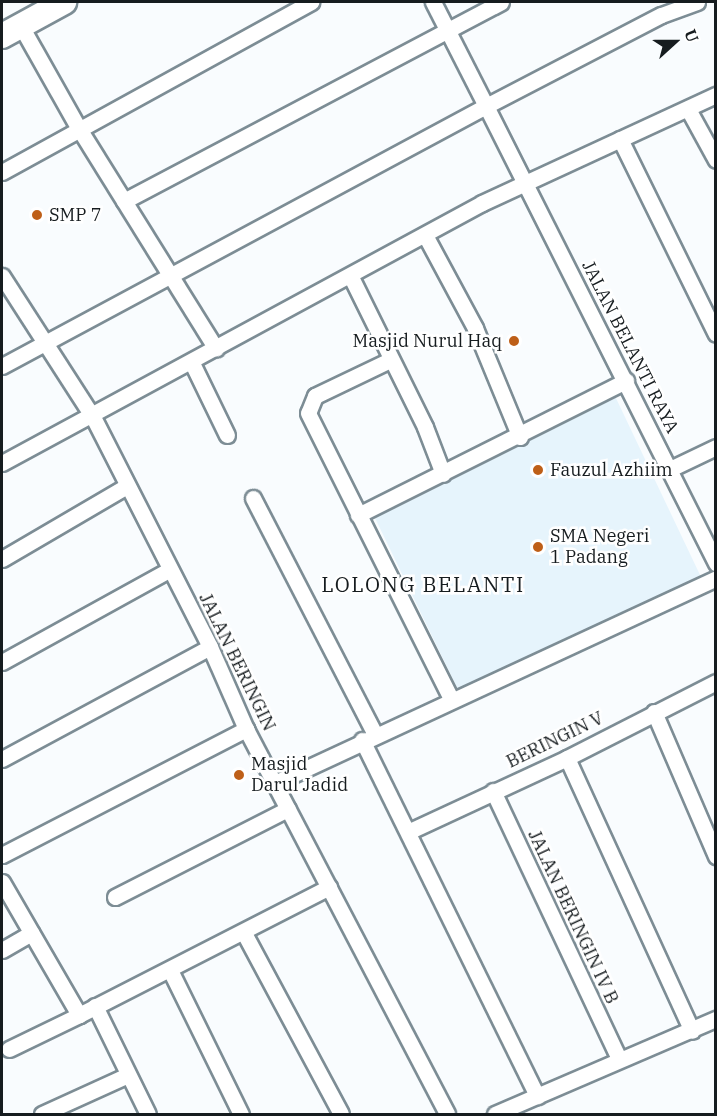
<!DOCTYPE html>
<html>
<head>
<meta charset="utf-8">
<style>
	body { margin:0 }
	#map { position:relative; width:717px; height:1116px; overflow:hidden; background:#f9fcfe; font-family:"IBM Plex Serif",serif }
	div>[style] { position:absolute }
	.built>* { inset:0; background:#e6f4fc }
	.roads { filter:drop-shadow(2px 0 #7d8d95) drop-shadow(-2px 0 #7d8d95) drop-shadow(0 2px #7d8d95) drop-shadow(0 -2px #7d8d95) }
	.minor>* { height:15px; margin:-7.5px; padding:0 7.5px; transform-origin:7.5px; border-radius:7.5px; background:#fff }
	.primary>* { height:24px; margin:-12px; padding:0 12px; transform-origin:12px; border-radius:12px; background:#fff }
	.dots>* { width:16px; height:16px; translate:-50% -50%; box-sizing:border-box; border:3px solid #fff; border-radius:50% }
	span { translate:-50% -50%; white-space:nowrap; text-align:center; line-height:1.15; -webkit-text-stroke:5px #fff; paint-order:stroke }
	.poi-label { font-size:18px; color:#161c1f }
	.left { translate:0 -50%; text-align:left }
	.right { translate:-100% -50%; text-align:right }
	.street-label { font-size:18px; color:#161c1f }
	.quarter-label { font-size:21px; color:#161c1f; letter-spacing:1.5px }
	.frame { position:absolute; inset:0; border:3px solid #161c1f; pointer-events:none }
	.north { position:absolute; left:645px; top:12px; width:60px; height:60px; -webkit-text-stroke:4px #fff; paint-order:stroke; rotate:69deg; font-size:16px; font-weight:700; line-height:24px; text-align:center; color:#161c1f }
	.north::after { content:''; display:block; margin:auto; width:21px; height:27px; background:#161c1f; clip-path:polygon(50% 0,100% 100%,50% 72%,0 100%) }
</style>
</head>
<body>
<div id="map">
	<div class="built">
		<div style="clip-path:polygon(614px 394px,701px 577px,459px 692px,375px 518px,396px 501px)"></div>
	</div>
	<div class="roads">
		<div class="minor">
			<div style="left:697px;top:2px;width:38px;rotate:160deg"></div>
			<div style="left:661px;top:15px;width:197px;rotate:152.5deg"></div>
			<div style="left:486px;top:106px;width:512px;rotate:63.28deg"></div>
			<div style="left:21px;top:26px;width:116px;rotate:60.6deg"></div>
			<div style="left:78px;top:127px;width:261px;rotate:58.1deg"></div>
			<div style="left:688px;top:109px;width:58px;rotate:61.2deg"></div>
			<div style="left:620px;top:139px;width:217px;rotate:63.8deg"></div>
			<div style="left:2px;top:172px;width:353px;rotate:-28.8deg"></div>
			<div style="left:124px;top:201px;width:426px;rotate:-27.8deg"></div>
			<div style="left:425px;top:235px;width:106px;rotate:61.7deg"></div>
			<div style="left:475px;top:328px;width:118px;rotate:67.6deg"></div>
			<div style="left:2px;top:276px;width:168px;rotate:57.2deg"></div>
			<div style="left:93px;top:417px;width:258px;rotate:63deg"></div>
			<div style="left:210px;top:647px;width:90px;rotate:66.3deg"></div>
			<div style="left:246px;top:729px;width:434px;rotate:62.4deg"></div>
			<div style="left:351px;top:277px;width:167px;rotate:63.7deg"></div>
			<div style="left:425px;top:427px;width:50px;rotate:69deg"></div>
			<div style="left:390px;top:360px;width:83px;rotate:154.4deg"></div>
			<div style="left:315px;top:396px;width:18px;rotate:112deg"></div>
			<div style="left:308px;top:413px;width:321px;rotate:63.4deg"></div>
			<div style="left:192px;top:363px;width:80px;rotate:64.1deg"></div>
			<div style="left:2px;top:366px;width:549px;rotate:-28.24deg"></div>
			<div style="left:486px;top:106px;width:117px;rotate:-117deg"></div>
			<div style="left:2px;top:463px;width:546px;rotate:-28.44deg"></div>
			<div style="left:482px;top:203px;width:258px;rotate:-24.8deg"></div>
			<div style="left:670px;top:469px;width:51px;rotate:-25.6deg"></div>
			<div style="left:253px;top:498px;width:266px;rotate:62.7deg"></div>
			<div style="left:358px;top:515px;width:300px;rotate:-26.6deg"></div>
			<div style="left:2px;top:559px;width:145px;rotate:-30.3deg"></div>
			<div style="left:2px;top:662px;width:191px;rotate:-28.9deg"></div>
			<div style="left:654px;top:712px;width:157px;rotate:66.7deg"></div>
			<div style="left:362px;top:740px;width:397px;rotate:63.8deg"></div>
			<div style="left:567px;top:758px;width:300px;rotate:65.4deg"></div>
			<div style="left:2px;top:759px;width:236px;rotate:-28.3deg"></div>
			<div style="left:275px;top:783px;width:486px;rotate:-24.9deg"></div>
			<div style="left:493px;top:791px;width:296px;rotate:64.8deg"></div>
			<div style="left:410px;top:831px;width:173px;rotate:-24.9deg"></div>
			<div style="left:567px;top:758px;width:167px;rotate:-27deg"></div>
			<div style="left:2px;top:855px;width:275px;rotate:-27.3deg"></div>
			<div style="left:2px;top:882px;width:154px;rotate:59.9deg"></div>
			<div style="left:79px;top:1015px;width:281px;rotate:-27.1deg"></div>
			<div style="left:115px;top:897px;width:194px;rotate:-27deg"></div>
			<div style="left:244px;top:933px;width:205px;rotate:61.8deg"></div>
			<div style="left:2px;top:950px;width:34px;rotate:-30deg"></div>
			<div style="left:170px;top:970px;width:161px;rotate:63.8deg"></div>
			<div style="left:95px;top:1006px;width:120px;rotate:63.9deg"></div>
			<div style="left:9px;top:1049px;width:78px;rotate:-25.9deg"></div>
			<div style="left:42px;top:1114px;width:94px;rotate:-24.4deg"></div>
			<div style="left:495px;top:1114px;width:241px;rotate:-23.3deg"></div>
		</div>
		<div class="primary">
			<div style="left:2px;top:36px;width:71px;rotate:-28.7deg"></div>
		</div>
	</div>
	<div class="dots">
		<div style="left:37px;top:215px;background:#be5f18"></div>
		<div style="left:514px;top:341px;background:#be5f18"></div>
		<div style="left:538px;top:470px;background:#be5f18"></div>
		<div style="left:538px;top:547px;background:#be5f18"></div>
		<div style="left:239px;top:775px;background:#be5f18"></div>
	</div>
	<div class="poi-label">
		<span class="left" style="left:49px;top:215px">SMP 7</span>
		<span class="right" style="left:502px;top:341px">Masjid Nurul Haq</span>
		<span class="left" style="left:550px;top:470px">Fauzul Azhiim</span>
		<span class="left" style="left:550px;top:547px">SMA Negeri<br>1 Padang</span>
		<span class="left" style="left:251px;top:775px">Masjid<br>Darul Jadid</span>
	</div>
	<div class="street-label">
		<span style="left:630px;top:347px;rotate:63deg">JALAN BELANTI RAYA</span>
		<span style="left:237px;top:662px;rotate:64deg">JALAN BERINGIN</span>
		<span style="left:555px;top:740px;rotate:-26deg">BERINGIN V</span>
		<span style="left:573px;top:917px;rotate:65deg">JALAN BERINGIN IV B</span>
	</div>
	<div class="quarter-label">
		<span style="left:423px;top:584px">LOLONG BELANTI</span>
	</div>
	<div class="frame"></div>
	<div class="north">U</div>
</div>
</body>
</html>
